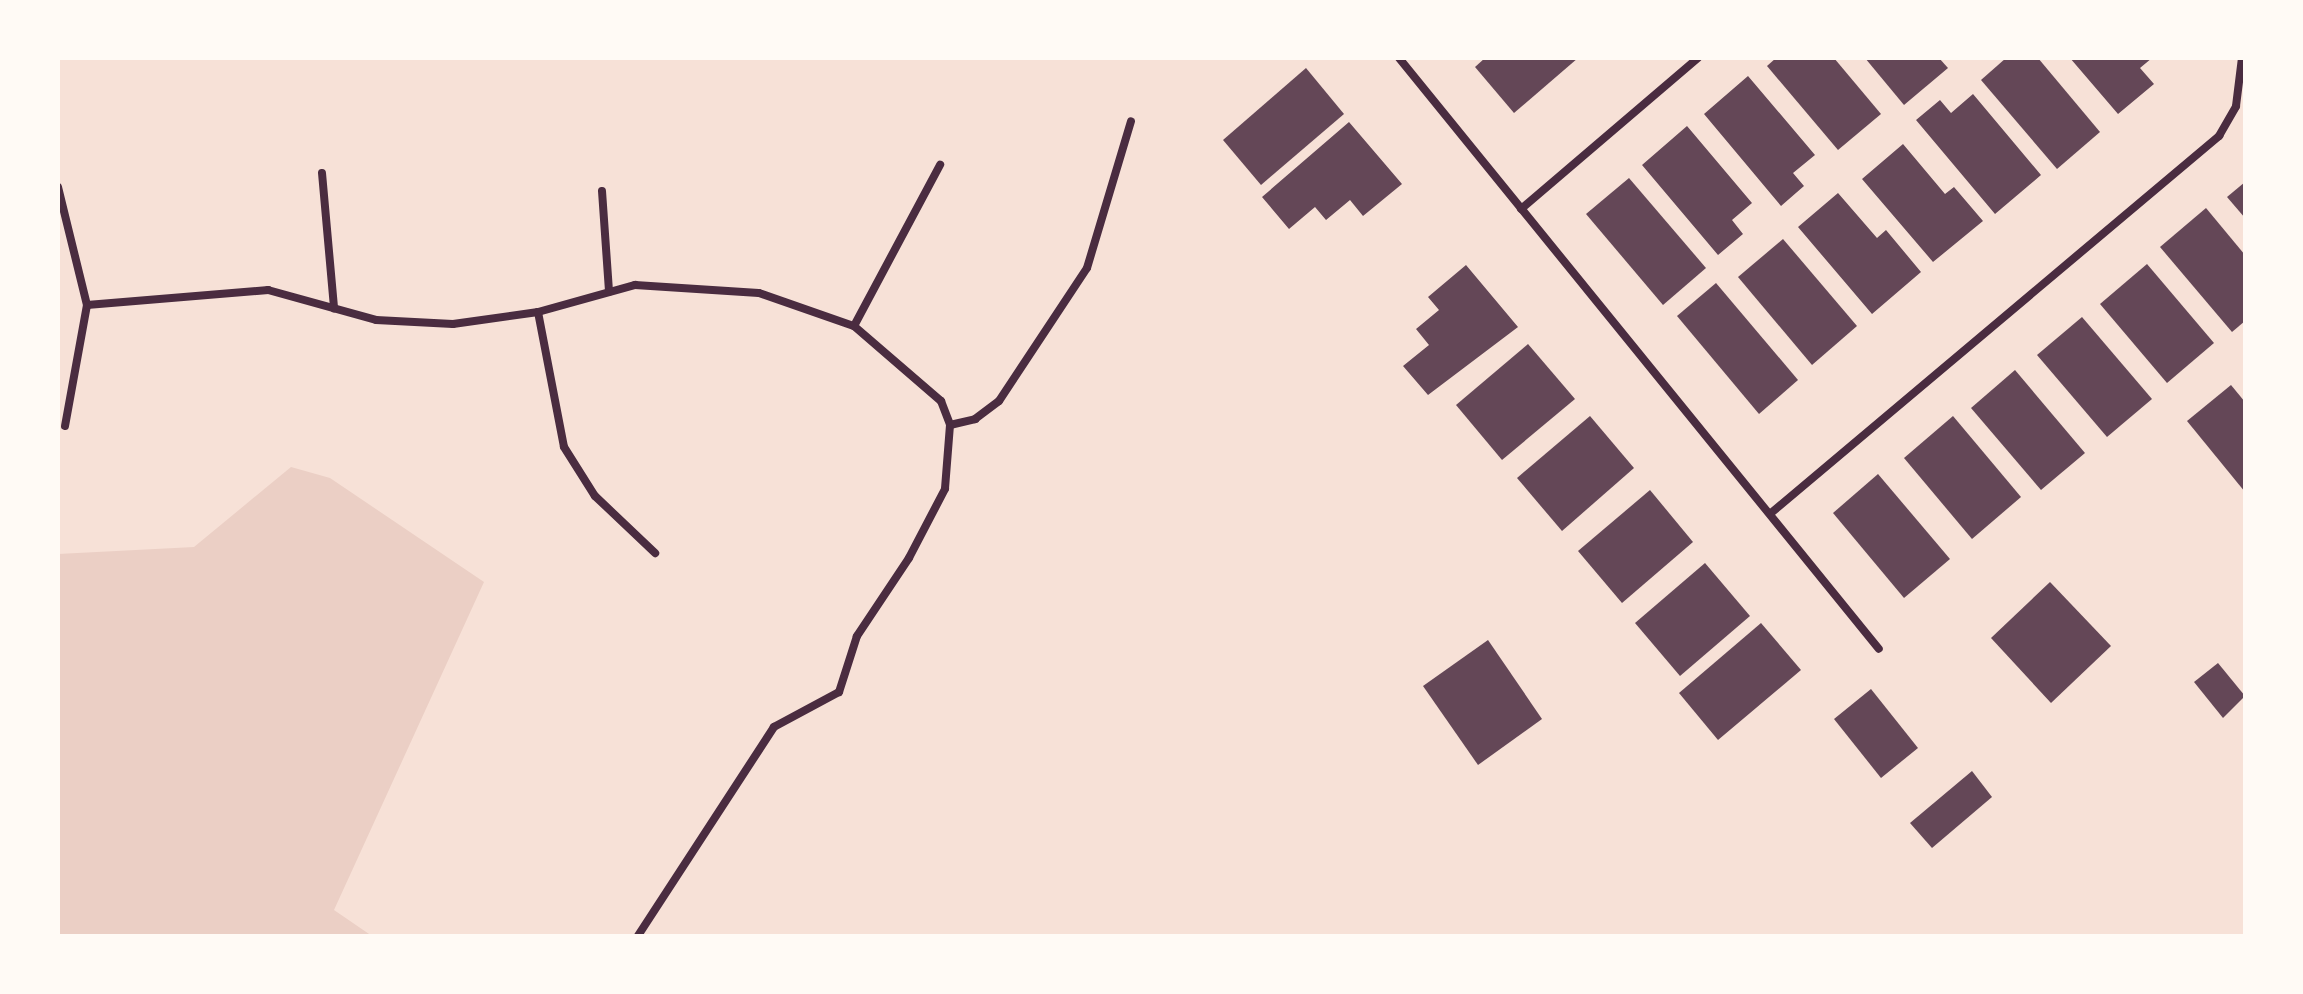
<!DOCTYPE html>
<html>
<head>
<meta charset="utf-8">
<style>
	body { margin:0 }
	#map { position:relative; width:2303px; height:994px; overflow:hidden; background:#f7e1d7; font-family:Overpass,sans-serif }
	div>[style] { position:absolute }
	.green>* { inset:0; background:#ebcfc5 }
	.building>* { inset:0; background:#644757 }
	.minor>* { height:8px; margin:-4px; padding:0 4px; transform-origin:4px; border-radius:4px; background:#4a2c40 }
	span { translate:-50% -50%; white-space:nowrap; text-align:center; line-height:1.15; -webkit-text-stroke:6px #fffaf5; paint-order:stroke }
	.frame { position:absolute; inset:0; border:60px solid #fffaf5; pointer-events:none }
</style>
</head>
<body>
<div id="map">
	<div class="green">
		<div style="clip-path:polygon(291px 467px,330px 478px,484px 582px,334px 910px,372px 936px,58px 936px,58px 554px,194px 547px)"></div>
	</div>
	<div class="building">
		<div style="clip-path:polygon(1485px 58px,1578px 58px,1514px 113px,1475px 67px)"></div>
		<div style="clip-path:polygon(1776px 58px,1834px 58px,1881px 114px,1838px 150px,1767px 66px)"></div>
		<div style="clip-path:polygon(1865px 58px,1939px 58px,1948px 68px,1904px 105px)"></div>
		<div style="clip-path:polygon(2006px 58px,2038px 58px,2100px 132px,2057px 169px,1981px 80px)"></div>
		<div style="clip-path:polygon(2070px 58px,2152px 58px,2140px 68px,2154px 84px,2118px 114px)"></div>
		<div style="clip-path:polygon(1306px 68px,1344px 114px,1261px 185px,1223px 140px)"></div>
		<div style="clip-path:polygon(1748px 76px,1815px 155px,1793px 173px,1804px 186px,1781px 206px,1704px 114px)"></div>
		<div style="clip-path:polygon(1973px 94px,2041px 175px,1995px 214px,1916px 120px,1940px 100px,1951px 113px)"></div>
		<div style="clip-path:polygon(1349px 122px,1402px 184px,1363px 216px,1350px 200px,1326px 220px,1315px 207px,1289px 229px,1262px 197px)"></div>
		<div style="clip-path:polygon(1687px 126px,1752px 203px,1732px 220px,1743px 234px,1718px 255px,1642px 165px)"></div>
		<div style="clip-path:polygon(1903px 144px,1945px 194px,1954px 187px,1983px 221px,1933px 262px,1862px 179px)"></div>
		<div style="clip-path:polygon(1629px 178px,1706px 268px,1663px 305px,1586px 214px)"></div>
		<div style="clip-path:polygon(2245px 182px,2245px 218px,2227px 197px)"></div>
		<div style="clip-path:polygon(1838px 193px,1877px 238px,1886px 230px,1921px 272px,1872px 314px,1798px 227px)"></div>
		<div style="clip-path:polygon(2206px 208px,2245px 255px,2245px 321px,2232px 332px,2160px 247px)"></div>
		<div style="clip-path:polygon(1783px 239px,1857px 326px,1812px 365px,1738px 277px)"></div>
		<div style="clip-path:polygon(2147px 264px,2214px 343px,2167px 383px,2100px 304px)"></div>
		<div style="clip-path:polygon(1466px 265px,1518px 327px,1428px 395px,1403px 366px,1429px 345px,1416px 329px,1439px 310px,1428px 297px)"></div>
		<div style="clip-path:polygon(1716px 283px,1798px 380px,1759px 414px,1677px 316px)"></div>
		<div style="clip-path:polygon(2082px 317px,2152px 399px,2107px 437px,2037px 355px)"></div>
		<div style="clip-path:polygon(1528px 344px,1575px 399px,1502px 460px,1456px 405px)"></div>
		<div style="clip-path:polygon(2015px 370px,2085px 453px,2041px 490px,1971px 408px)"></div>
		<div style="clip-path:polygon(2231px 385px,2245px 402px,2245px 492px,2187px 421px)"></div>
		<div style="clip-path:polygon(1590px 416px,1634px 468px,1562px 531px,1517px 478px)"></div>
		<div style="clip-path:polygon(1953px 416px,2021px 497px,1972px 539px,1904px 458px)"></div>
		<div style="clip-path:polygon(1878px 474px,1950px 559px,1904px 598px,1833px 513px)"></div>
		<div style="clip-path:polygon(1650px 490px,1693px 542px,1622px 603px,1578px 551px)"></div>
		<div style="clip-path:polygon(1705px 563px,1750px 616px,1680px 676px,1635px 623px)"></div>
		<div style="clip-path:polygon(2050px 582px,2111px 646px,2051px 703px,1991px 638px)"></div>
		<div style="clip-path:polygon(1761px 623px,1801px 670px,1718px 740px,1679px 693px)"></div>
		<div style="clip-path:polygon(1488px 640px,1542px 719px,1478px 765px,1423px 686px)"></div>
		<div style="clip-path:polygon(2218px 663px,2245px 696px,2223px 718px,2194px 682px)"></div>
		<div style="clip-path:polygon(1871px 689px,1918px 748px,1881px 778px,1834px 719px)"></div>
		<div style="clip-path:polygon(1972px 771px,1992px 797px,1932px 848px,1910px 823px)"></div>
	</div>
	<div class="minor">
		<div style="left:1399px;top:58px;width:761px;rotate:50.92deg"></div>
		<div style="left:322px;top:173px;width:136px;rotate:84.9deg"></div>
		<div style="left:58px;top:187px;width:122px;rotate:76.2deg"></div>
		<div style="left:87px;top:305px;width:123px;rotate:100.3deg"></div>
		<div style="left:602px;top:191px;width:101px;rotate:86deg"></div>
		<div style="left:1521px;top:209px;width:233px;rotate:-40.5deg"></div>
		<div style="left:87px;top:305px;width:182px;rotate:-4.7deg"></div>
		<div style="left:268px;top:290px;width:112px;rotate:15.5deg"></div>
		<div style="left:376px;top:320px;width:77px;rotate:3deg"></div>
		<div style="left:453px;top:324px;width:86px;rotate:-8deg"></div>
		<div style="left:538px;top:312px;width:101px;rotate:-15.6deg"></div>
		<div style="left:635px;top:285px;width:124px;rotate:3.7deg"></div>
		<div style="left:759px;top:293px;width:101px;rotate:19.2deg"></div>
		<div style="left:854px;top:326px;width:115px;rotate:40.8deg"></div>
		<div style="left:941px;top:401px;width:26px;rotate:69deg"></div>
		<div style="left:950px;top:425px;width:64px;rotate:94.5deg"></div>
		<div style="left:945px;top:489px;width:78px;rotate:117.6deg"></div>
		<div style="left:909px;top:558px;width:94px;rotate:123.7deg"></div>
		<div style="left:857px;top:636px;width:59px;rotate:107.8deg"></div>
		<div style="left:839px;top:692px;width:74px;rotate:151.7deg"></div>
		<div style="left:774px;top:727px;width:249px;rotate:123.1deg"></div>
		<div style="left:538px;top:312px;width:137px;rotate:79.1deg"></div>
		<div style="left:564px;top:447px;width:58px;rotate:57.7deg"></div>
		<div style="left:595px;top:496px;width:83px;rotate:43.5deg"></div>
		<div style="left:854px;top:326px;width:183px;rotate:-61.9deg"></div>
		<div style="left:950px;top:425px;width:26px;rotate:-13deg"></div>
		<div style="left:975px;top:419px;width:30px;rotate:-37deg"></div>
		<div style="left:999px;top:401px;width:159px;rotate:-56.5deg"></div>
		<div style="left:1087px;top:268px;width:153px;rotate:-73.3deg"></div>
		<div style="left:1771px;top:513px;width:586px;rotate:-40.08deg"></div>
		<div style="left:2219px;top:136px;width:34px;rotate:-60deg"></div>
		<div style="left:2236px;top:106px;width:48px;rotate:-82.9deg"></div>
	</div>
	<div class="frame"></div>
</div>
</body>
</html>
